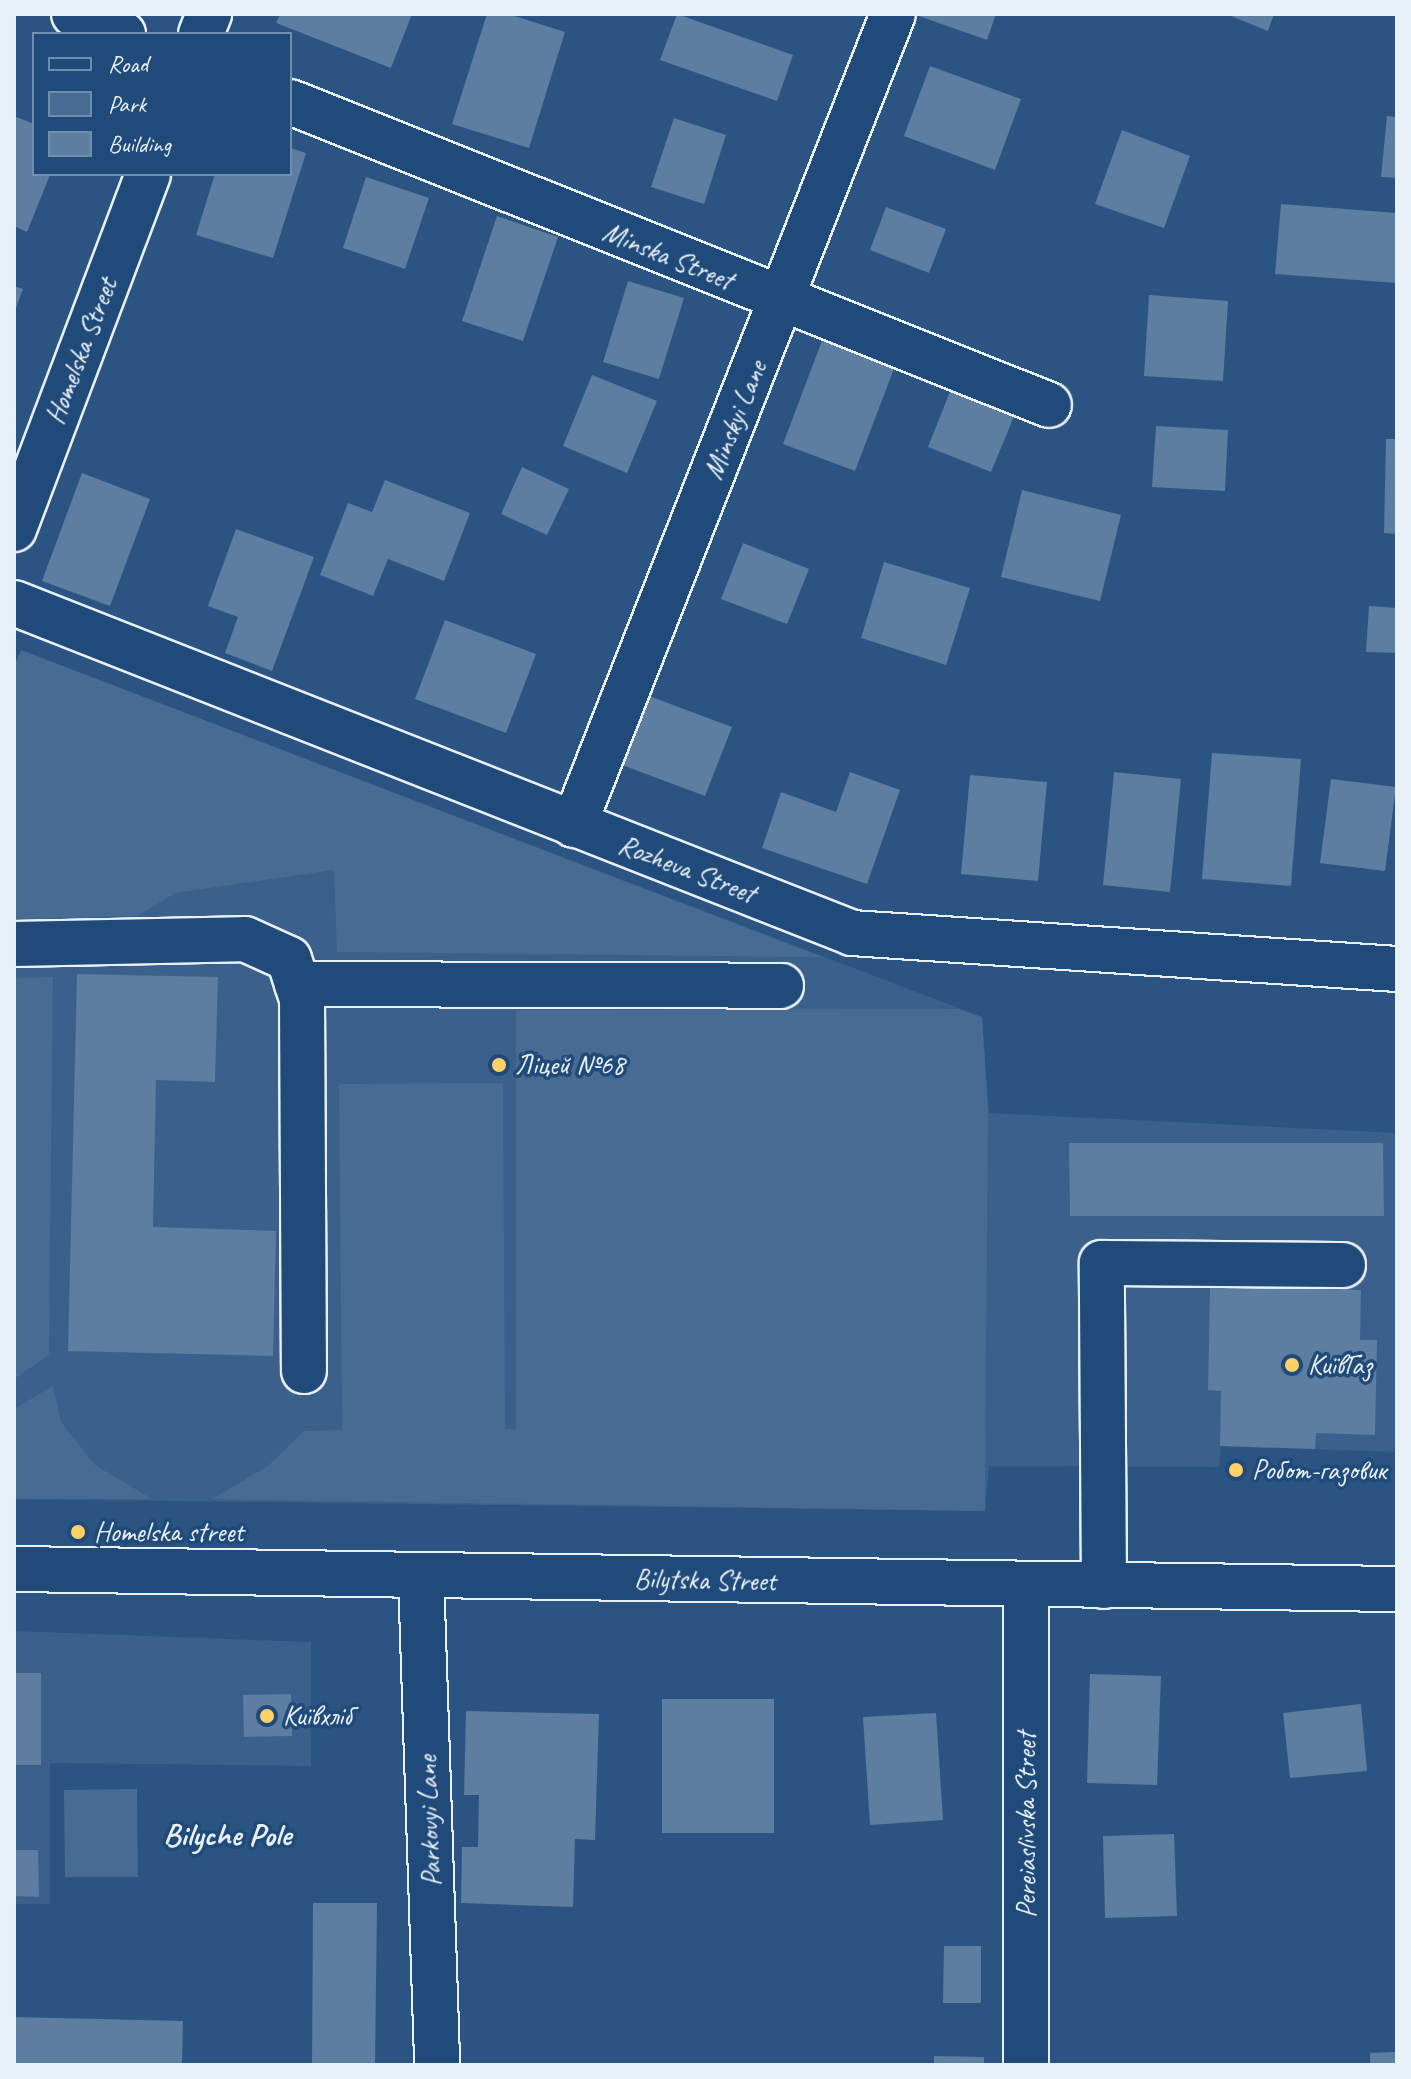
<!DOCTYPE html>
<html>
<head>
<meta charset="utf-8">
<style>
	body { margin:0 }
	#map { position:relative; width:1411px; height:2079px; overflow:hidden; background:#2b5482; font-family:Caveat,sans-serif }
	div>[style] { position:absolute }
	.built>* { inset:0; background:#3a608b }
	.green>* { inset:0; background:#476b93 }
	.building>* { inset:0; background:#5d7da1 }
	.roads { filter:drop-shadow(2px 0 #e8f1f8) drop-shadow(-2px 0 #e8f1f8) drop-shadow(0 2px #e8f1f8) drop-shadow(0 -2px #e8f1f8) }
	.minor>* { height:44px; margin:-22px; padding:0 22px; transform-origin:22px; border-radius:22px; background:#1f4a7a }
	.major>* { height:44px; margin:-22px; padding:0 22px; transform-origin:22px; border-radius:22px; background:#1f4a7a }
	.dots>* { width:22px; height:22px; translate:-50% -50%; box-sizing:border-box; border:4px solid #1f4a7a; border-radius:50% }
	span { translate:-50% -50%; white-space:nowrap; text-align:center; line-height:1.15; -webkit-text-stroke:7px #1f4a7a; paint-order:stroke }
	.street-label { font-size:28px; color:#e8f1f8 }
	.poi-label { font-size:28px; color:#e8f1f8 }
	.left { translate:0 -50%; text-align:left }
	.quarter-label { font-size:32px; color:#e8f1f8; font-weight:700 }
	.frame { position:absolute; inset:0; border:16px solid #e8f1f8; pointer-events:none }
	.legend { position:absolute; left:32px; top:32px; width:260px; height:144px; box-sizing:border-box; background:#1f4a7a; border:2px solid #6f8dac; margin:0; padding:10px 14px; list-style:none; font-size:24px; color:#e8f1f8 }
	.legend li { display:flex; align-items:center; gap:16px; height:40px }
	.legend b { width:40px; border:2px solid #6f8dac }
</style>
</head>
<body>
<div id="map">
	<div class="built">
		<div style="clip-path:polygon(21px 650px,982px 1017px,989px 1113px,1397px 1133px,1397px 1452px,1221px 1446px,1219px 1467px,989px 1466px,985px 1511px,14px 1499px,14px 667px)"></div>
		<div style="clip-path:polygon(14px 1631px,311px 1642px,311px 1766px,50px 1763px,50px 1904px,14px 1904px)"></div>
	</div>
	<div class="green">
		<div style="clip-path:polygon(21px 650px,822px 957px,337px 952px,334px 870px,175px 893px,137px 916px,14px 919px,14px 667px)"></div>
		<div style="clip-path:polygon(53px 977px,49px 1355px,14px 1379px,14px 978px)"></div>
		<div style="clip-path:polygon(958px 1009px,982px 1017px,988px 1113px,985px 1511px,212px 1499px,268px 1466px,304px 1431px,342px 1430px,339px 1084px,503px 1083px,505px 1429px,516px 1430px,516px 1010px)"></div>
		<div style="clip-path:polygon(53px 1386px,61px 1422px,95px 1465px,152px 1499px,14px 1499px,14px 1409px)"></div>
		<div style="clip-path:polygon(137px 1789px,138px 1877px,65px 1877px,64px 1790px)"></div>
	</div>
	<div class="building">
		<div style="clip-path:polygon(280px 14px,412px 14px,391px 68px,276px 23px)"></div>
		<div style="clip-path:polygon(487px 14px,508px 14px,565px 32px,529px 148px,452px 124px)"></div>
		<div style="clip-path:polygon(677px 14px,793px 55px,777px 101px,660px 60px)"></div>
		<div style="clip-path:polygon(913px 14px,996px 14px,987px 40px)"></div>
		<div style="clip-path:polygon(1226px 14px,1274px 14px,1268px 31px)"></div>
		<div style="clip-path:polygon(930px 66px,1021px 99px,995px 170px,904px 136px)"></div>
		<div style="clip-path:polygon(14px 116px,34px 124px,34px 174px,50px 175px,27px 232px,14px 226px)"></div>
		<div style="clip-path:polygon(1387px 116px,1397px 117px,1397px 178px,1381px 177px)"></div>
		<div style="clip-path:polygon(674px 118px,726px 135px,704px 204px,651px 187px)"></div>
		<div style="clip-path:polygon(1122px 130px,1190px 156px,1164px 228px,1095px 204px)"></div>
		<div style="clip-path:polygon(290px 148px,306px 153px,273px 258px,196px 235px,215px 174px,290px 174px)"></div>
		<div style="clip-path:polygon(366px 177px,429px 198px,405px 269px,343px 248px)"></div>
		<div style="clip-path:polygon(1281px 204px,1397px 213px,1397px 283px,1275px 274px)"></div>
		<div style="clip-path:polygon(886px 207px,946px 229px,929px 273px,870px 250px)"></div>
		<div style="clip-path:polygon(497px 216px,558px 237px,523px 341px,462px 321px)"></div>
		<div style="clip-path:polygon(628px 281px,684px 298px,659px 379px,603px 362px)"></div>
		<div style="clip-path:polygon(14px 286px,23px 289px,14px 313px)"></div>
		<div style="clip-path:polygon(1149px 295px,1228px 301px,1223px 381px,1144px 376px)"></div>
		<div style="clip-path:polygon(823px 338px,895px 366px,855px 471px,783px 444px)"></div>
		<div style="clip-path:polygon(592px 375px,657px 401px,627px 473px,563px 446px)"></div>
		<div style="clip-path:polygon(953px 384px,1017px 409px,991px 472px,928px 447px)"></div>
		<div style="clip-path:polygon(1156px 426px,1228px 430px,1225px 491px,1152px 487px)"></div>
		<div style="clip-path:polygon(1386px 439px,1397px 439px,1397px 534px,1384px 533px)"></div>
		<div style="clip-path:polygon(522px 467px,569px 489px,547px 535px,501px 514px)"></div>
		<div style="clip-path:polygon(82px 473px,150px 499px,110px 606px,42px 581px)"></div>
		<div style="clip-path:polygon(385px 480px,470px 513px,444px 581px,388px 559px,373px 596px,320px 575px,348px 503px,372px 512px)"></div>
		<div style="clip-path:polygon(1022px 490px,1121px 515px,1100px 601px,1001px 577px)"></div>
		<div style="clip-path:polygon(236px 529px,314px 557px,272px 671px,225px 653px,238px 617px,208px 606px)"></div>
		<div style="clip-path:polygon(743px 543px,809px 569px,787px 624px,721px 599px)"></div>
		<div style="clip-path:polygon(884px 562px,970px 588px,946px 665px,861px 638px)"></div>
		<div style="clip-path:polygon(1369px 606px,1397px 608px,1397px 653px,1366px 652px)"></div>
		<div style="clip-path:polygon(445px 620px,536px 654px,506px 733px,415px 699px)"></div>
		<div style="clip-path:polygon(641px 693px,732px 727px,705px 796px,614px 762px)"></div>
		<div style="clip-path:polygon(1212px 753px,1301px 759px,1291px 886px,1202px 879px)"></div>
		<div style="clip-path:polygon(850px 772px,900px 790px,867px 884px,762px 848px,781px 792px,836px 812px)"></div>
		<div style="clip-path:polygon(1114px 772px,1181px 779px,1170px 892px,1103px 885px)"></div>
		<div style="clip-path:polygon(970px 775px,1047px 782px,1038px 881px,961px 874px)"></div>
		<div style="clip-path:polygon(1331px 779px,1396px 787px,1385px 871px,1320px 863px)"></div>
		<div style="clip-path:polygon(77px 974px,218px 977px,215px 1082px,156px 1080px,153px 1227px,276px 1231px,273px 1356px,68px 1351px)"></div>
		<div style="clip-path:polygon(1069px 1143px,1383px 1143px,1384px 1216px,1070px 1216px)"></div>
		<div style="clip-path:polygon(1210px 1286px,1361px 1290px,1360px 1340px,1377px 1340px,1375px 1435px,1316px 1433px,1315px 1449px,1220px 1446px,1221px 1391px,1208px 1390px)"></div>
		<div style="clip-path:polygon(14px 1673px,41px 1673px,41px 1765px,14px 1765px)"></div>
		<div style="clip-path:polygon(1090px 1674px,1161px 1676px,1157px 1785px,1087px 1783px)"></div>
		<div style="clip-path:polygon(291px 1694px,292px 1736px,244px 1737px,243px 1695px)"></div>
		<div style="clip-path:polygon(662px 1699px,774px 1699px,774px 1833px,662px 1833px)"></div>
		<div style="clip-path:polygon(1361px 1704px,1367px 1771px,1290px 1778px,1283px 1713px)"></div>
		<div style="clip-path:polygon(466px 1711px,599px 1714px,595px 1840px,575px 1839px,573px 1907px,461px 1903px,462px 1847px,478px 1847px,479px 1795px,464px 1795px)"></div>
		<div style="clip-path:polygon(936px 1713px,943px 1820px,870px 1825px,863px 1717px)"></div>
		<div style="clip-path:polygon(1174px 1834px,1177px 1916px,1105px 1918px,1103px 1836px)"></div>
		<div style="clip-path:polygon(14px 1850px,38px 1850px,39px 1897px,14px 1896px)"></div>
		<div style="clip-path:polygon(313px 1903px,377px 1903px,375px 2065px,312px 2065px)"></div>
		<div style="clip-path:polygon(944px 1946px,981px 1946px,981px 2003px,943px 2003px)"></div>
		<div style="clip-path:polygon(14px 2017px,183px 2021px,182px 2065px,14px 2065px)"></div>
		<div style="clip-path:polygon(1397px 2052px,1397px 2065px,1370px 2065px,1370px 2053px)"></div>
		<div style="clip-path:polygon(934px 2056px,984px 2057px,984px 2065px,934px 2065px)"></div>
	</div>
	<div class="roads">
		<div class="minor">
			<div style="left:74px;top:14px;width:53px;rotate:22.2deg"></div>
			<div style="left:201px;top:34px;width:22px;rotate:-68deg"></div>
			<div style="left:290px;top:102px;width:817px;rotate:21.76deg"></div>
			<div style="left:14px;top:529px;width:379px;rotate:-69.3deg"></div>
			<div style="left:14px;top:603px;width:901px;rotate:21.49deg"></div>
			<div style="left:852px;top:933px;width:546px;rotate:3.78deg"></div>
			<div style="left:574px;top:825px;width:871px;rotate:-68.53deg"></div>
			<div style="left:14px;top:944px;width:231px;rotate:-1.2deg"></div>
			<div style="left:245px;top:939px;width:48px;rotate:24.4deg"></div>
			<div style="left:289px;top:959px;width:42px;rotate:72deg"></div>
			<div style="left:302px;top:999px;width:372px;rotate:89.7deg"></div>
			<div style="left:297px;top:984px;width:484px;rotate:0.2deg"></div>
			<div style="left:421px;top:1576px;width:489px;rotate:88.1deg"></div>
			<div style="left:1104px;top:1586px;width:323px;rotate:-90.4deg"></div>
			<div style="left:1102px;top:1263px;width:241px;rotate:0.5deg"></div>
			<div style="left:1026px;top:2065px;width:481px;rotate:-90deg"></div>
		</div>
		<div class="major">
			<div style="left:14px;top:1569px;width:1383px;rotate:0.83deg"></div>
		</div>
	</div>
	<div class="dots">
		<div style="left:499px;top:1065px;background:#ffd166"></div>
		<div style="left:1292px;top:1365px;background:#ffd166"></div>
		<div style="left:1236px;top:1470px;background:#ffd166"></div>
		<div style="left:78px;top:1532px;background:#ffd166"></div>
		<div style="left:267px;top:1716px;background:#ffd166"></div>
	</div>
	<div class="street-label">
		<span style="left:668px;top:256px;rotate:22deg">Minska Street</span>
		<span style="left:81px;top:351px;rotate:-69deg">Homelska Street</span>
		<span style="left:735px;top:420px;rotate:-68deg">Minskyi Lane</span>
		<span style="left:687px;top:869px;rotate:21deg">Rozheva Street</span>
		<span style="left:705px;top:1580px;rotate:1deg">Bilytska Street</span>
		<span style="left:429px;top:1821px;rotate:-92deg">Parkovyi Lane</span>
		<span style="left:1026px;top:1825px;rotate:-90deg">Pereiaslivska Street</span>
	</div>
	<div class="poi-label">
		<span class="left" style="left:515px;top:1065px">Ліцей №68</span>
		<span class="left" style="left:1308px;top:1365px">КиївГаз</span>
		<span class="left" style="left:1252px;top:1470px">Робот-газовик</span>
		<span class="left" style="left:94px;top:1532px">Homelska street</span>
		<span class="left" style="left:283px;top:1716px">Київхліб</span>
	</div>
	<div class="quarter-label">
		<span style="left:227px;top:1835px">Bilyche Pole</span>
	</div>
	<div class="frame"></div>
	<ul class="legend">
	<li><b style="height:10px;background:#1f4a7a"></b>Road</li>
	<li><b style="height:22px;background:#476b93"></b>Park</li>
	<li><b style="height:22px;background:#5d7da1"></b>Building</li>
	</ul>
</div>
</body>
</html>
